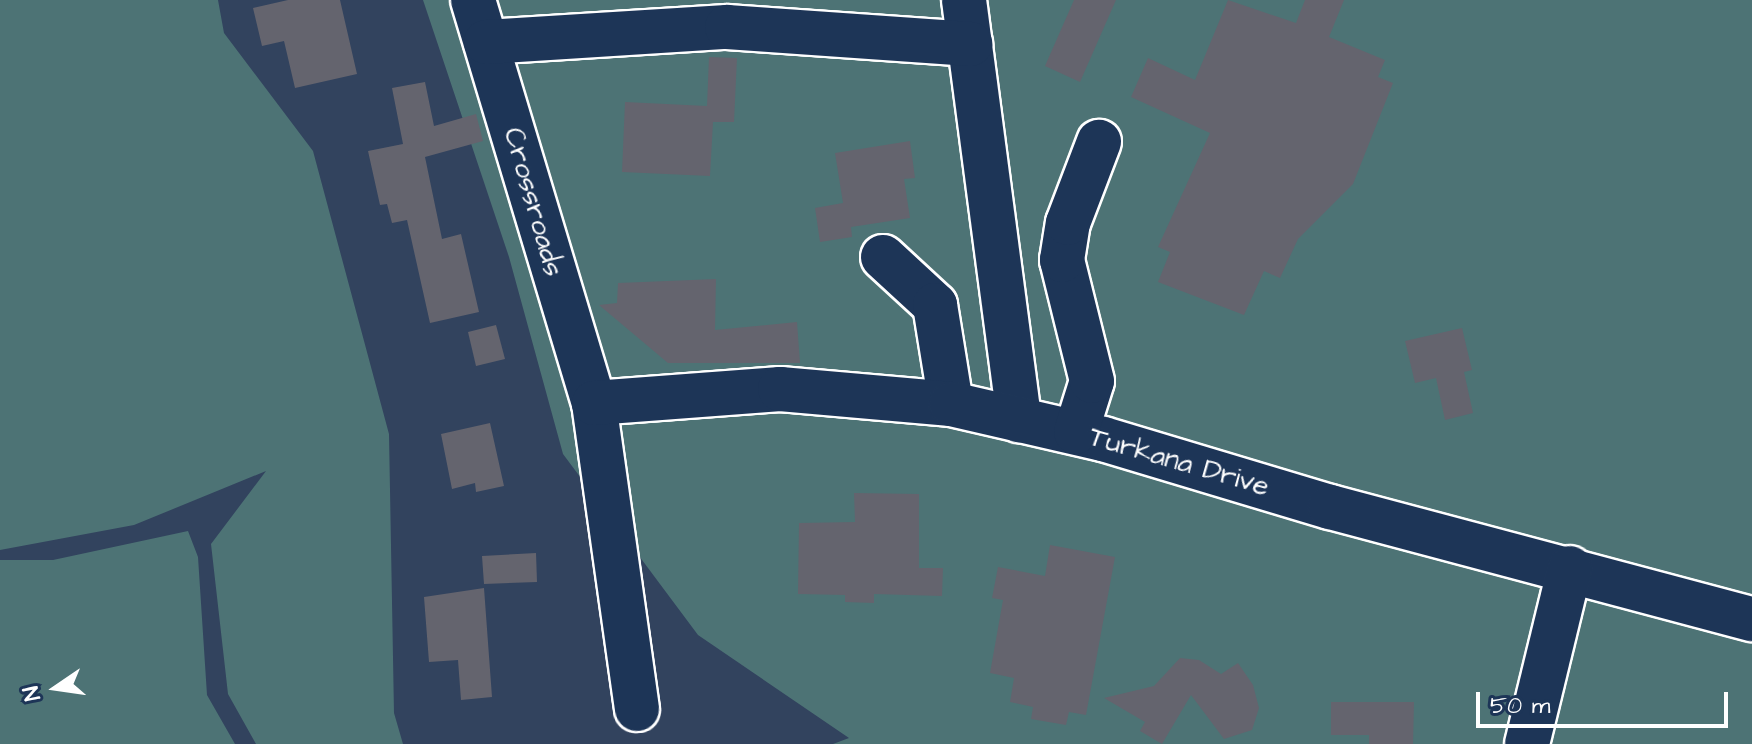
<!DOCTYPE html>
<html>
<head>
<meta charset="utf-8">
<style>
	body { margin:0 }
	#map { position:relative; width:1752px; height:744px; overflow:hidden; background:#32435e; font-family:"Architects Daughter",sans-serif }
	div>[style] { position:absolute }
	.green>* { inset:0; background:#4d7375 }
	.building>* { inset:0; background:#64646e }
	.roads { filter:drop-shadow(2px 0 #fff) drop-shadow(-2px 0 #fff) drop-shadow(0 2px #fff) drop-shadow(0 -2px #fff) }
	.minor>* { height:44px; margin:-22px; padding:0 22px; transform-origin:22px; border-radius:22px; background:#1d3557 }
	span { translate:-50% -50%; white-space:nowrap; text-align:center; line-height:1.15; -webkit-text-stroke:6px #1d3557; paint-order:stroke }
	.street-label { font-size:28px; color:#fff }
	.north { position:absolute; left:16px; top:648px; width:80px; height:80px; -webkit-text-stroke:6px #1d3557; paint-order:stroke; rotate:257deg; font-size:22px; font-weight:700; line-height:32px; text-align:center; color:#fff }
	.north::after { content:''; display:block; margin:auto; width:28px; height:36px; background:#fff; clip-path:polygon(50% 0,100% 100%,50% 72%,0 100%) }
	.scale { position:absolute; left:1476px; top:692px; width:252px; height:36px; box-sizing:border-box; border:4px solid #fff; border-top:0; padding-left:10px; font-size:24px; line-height:28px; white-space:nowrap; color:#fff; -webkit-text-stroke:6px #1d3557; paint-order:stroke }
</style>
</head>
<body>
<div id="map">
	<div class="green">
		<div style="clip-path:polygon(0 0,218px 0,224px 33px,313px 151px,389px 434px,394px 713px,403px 744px,256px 744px,228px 694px,211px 544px,266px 471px,134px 525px,0 550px)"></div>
		<div style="clip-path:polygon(423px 0,1752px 0,1752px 744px,833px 744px,849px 738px,698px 635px,563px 454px,509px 257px)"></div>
		<div style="clip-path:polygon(188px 531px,198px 557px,207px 695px,235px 744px,0 744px,0 560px,53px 560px)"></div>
	</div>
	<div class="building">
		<div style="clip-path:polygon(288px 0,340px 0,357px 74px,295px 88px,284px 41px,262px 46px,253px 8px)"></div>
		<div style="clip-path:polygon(1074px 0,1116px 0,1080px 82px,1045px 66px)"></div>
		<div style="clip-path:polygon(1228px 0,1296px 23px,1305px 0,1344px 0,1329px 37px,1385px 60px,1378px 77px,1393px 83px,1353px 184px,1298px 239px,1280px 278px,1264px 271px,1244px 315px,1158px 282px,1170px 252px,1158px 247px,1210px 133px,1131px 97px,1148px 58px,1195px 80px)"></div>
		<div style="clip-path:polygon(709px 57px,737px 58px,734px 122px,713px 122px,710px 176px,622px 172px,625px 102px,707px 106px)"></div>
		<div style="clip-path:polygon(425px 82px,434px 126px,476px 114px,483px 141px,425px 157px,442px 239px,461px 234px,479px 312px,430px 323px,407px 220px,392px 223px,387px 204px,380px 205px,368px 151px,403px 144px,392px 88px)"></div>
		<div style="clip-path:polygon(910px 141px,915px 178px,904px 179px,910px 218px,851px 227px,852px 237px,820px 242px,815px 208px,843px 203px,835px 153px)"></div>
		<div style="clip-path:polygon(716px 279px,715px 330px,797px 322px,800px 363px,668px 363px,599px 305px,617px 303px,618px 283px)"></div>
		<div style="clip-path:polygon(496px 325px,505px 359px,476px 366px,468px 332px)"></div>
		<div style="clip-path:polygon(1462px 328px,1472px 370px,1464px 372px,1473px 413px,1445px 420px,1436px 378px,1415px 383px,1405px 341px)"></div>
		<div style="clip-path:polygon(490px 423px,504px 486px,476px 492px,475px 483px,452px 489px,441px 434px)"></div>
		<div style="clip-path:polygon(854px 493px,919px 494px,919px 568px,943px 568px,942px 596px,874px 594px,874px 603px,845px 602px,845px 595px,798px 594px,799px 523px,855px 522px)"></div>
		<div style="clip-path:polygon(1050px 545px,1115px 557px,1086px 715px,1069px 712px,1066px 725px,1031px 719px,1033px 707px,1010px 702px,1014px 678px,990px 673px,1003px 600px,992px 598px,998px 567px,1045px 576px)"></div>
		<div style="clip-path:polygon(536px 553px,537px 582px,484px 584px,482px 556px)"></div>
		<div style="clip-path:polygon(484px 588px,492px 697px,461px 700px,458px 660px,429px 662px,424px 597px)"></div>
		<div style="clip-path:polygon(1180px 658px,1199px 660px,1221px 674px,1238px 663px,1253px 685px,1259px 708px,1252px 730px,1224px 739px,1191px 695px,1162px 744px,1140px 731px,1145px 722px,1104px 698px,1154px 686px)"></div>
		<div style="clip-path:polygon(1331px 702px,1414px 702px,1413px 744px,1369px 744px,1369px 735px,1331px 735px)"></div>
	</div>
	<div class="roads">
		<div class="minor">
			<div style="left:473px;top:0;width:421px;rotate:73.3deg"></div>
			<div style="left:594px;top:403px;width:309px;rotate:82deg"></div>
			<div style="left:964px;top:0;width:424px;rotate:82.5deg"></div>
			<div style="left:486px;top:42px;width:241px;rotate:-3.6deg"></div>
			<div style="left:727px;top:27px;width:244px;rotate:4deg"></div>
			<div style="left:883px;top:257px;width:71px;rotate:42.7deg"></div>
			<div style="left:935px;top:305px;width:100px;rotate:80.8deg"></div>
			<div style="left:594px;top:403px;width:187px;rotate:-4.3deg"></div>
			<div style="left:780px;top:389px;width:172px;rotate:5deg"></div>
			<div style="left:951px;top:404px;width:156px;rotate:13deg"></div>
			<div style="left:1103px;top:439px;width:237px;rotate:16.7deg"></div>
			<div style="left:1330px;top:507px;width:437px;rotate:14.9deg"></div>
			<div style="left:1076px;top:432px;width:53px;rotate:-72.6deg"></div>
			<div style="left:1092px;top:381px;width:125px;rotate:-103.9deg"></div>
			<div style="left:1062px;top:260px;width:37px;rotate:-81deg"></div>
			<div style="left:1068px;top:223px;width:87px;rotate:-69.1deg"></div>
			<div style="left:1527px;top:744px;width:181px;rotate:-76.3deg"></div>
		</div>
	</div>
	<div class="street-label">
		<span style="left:533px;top:202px;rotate:74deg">Crossroads</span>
		<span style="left:1179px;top:462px;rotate:16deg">Turkana Drive</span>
	</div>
	<div class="north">N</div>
	<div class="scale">50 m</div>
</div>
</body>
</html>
